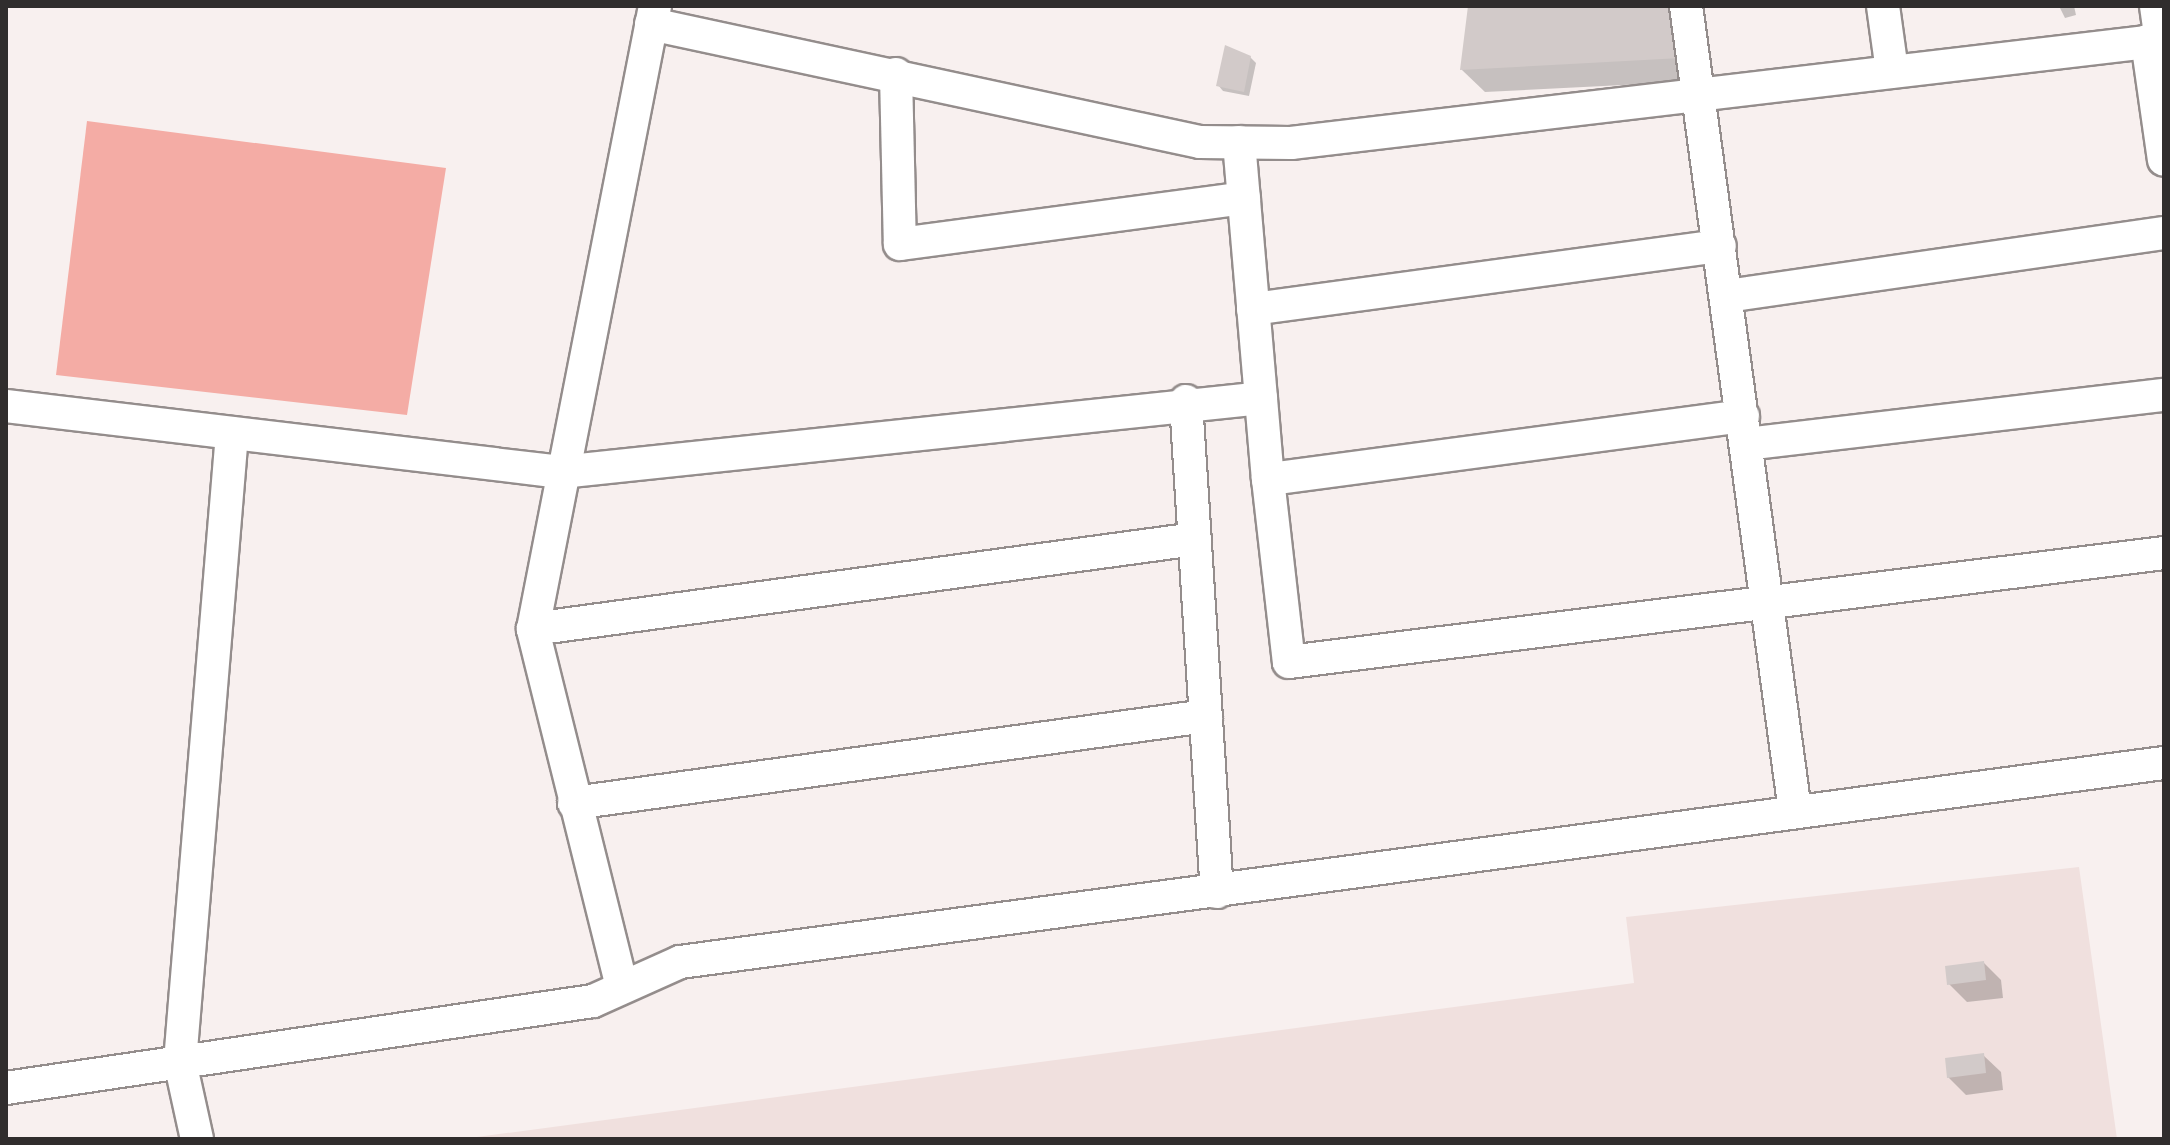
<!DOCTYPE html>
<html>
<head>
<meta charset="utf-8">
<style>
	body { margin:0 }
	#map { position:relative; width:2170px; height:1145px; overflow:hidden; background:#f8f0ef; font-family:Mulish,sans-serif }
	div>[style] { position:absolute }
	.built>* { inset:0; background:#f0e0de }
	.green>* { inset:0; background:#f4aca5 }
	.shadow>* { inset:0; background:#0003 }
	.building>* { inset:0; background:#d2cac9 }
	.roads { filter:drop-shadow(2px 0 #948d8c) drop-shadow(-2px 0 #948d8c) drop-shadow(0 2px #948d8c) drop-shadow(0 -2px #948d8c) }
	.minor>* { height:32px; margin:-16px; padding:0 16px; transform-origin:16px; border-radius:16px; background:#fff }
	span { translate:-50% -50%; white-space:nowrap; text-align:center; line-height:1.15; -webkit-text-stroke:8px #f8f0ef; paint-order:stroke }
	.frame { position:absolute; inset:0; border:8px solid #302d2d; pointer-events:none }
</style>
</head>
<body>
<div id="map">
	<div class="built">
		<div style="clip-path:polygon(2079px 867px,2117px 1139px,462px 1139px,1634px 983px,1626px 917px)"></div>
	</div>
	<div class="green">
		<div style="clip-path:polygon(87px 121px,446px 168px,407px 415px,56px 375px)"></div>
	</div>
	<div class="shadow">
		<div style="clip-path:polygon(1470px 6px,1697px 6px,1703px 81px,1485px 92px,1462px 70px)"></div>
		<div style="clip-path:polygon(2059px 6px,2074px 6px,2076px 15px,2065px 18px)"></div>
		<div style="clip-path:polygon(1250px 57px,1256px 63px,1249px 96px,1223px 91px,1218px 85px)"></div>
		<div style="clip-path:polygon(1984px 963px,2001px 980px,2003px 998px,1967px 1002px,1949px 984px)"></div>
		<div style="clip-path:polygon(1983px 1055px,2001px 1072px,2003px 1090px,1966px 1095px,1948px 1077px)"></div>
	</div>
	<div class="building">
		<div style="clip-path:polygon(1468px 6px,1677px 6px,1681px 58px,1460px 70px)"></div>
		<div style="clip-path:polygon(1225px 45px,1251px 56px,1244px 92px,1216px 86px)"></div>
		<div style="clip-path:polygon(1984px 961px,1986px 980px,1947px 985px,1945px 966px)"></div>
		<div style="clip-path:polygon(1984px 1053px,1986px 1073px,1947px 1078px,1945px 1058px)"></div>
	</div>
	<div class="roads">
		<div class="minor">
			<div style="left:1686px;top:6px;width:812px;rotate:82.29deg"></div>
			<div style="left:1883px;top:6px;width:66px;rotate:82.1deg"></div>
			<div style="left:2156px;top:6px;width:35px;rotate:82deg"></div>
			<div style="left:651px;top:24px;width:562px;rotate:12.13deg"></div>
			<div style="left:1200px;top:142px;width:91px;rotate:0.6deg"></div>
			<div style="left:1291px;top:143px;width:879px;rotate:-6.73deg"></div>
			<div style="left:2147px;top:41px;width:120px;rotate:81.9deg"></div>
			<div style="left:896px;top:74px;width:170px;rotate:88.7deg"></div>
			<div style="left:900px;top:244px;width:347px;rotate:-7.6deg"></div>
			<div style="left:1239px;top:142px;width:338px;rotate:85.1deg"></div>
			<div style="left:1727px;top:296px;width:442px;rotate:-8.2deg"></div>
			<div style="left:1253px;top:309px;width:471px;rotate:-7.7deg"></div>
			<div style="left:1186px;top:401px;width:492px;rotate:86.4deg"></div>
			<div style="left:6px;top:406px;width:559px;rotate:6.78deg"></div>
			<div style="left:561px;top:472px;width:704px;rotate:-6.03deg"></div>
			<div style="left:1743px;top:416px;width:479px;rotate:172.4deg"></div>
			<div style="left:1268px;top:479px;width:184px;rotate:83.5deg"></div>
			<div style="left:1289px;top:662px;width:882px;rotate:-7.1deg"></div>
			<div style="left:1746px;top:444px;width:421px;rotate:-6.7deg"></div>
			<div style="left:533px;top:629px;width:668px;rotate:-7.74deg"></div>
			<div style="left:574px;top:803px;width:638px;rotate:-7.84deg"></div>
			<div style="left:622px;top:987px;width:369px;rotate:-104deg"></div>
			<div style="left:533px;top:629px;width:635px;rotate:-78.92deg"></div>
			<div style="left:6px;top:1088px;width:593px;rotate:-8.43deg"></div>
			<div style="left:593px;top:1001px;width:95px;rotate:-24.1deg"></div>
			<div style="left:680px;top:962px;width:1497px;rotate:-7.64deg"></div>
			<div style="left:197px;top:1139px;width:79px;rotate:-102.4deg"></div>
			<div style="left:180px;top:1062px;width:631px;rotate:-85.27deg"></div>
		</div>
	</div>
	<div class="frame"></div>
</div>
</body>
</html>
